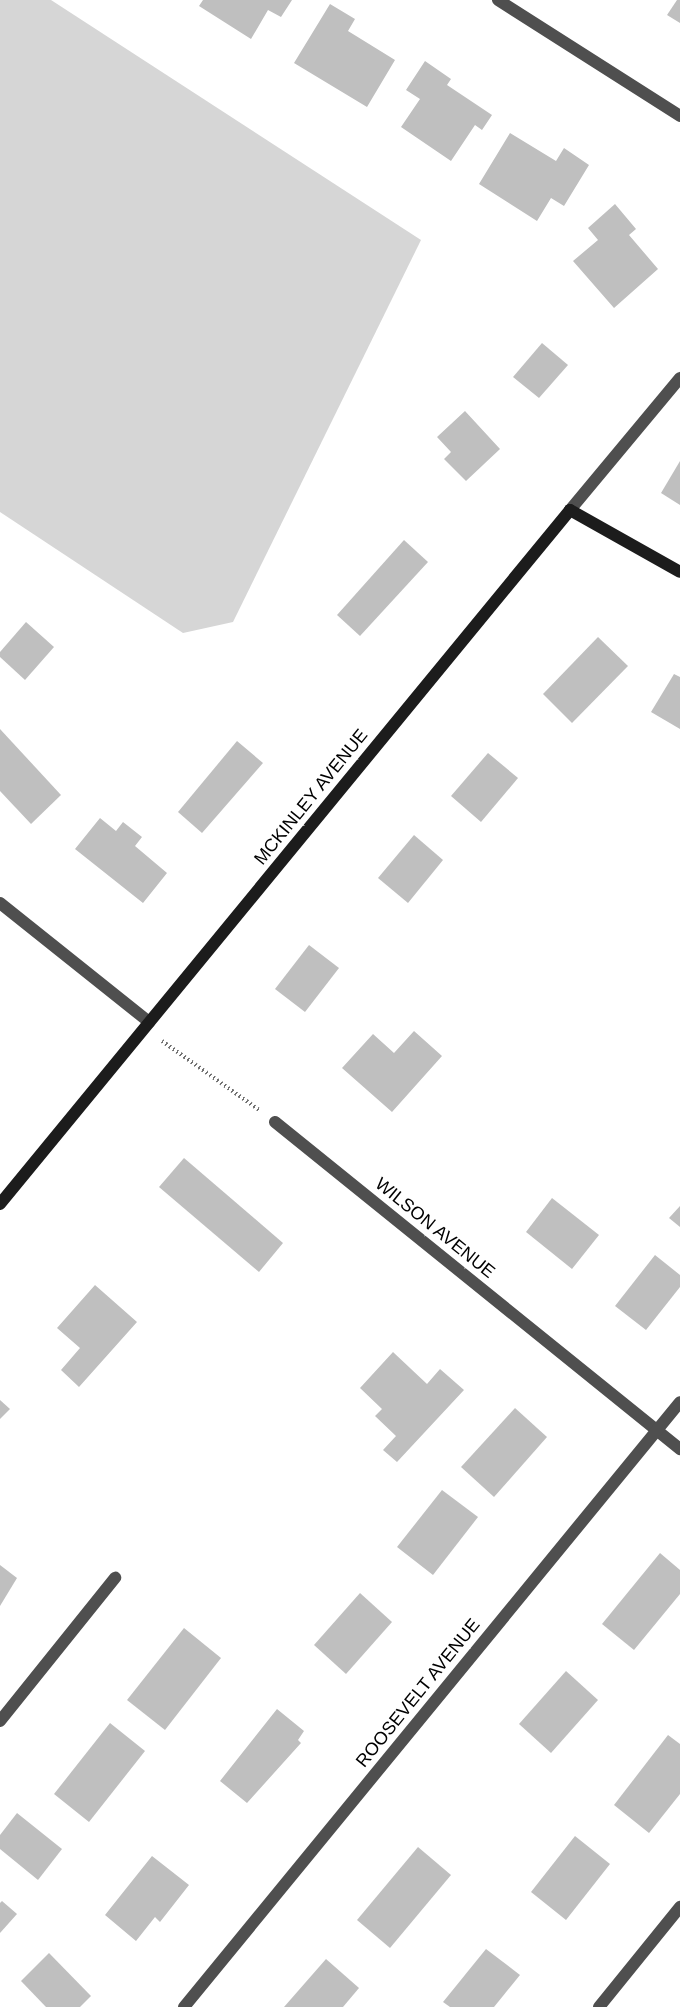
<!DOCTYPE html>
<html>
<head>
<meta charset="utf-8">
<style>
	body { margin:0 }
	#map { position:relative; width:680px; height:2007px; overflow:hidden; background:#fff; font-family:Arial,sans-serif }
	div>[style] { position:absolute }
	.green>* { inset:0; background:#d6d6d6 }
	.building>* { inset:0; background:#bfbfbf }
	.path>* { height:4px; margin-top:-2px; transform-origin:0; background:repeating-linear-gradient(90deg,#717171 0 1.5px,transparent 0 4.5px) }
	.street>* { height:12px; margin:-6px; padding:0 6px; transform-origin:6px; border-radius:6px; background:#4f4f4f }
	.secondary>* { height:12px; margin:-6px; padding:0 6px; transform-origin:6px; border-radius:6px; background:#1c1c1c }
	span { translate:-50% -50%; white-space:nowrap; text-align:center; line-height:1.15; -webkit-text-stroke:5px #fff; paint-order:stroke }
	.street-label { font-size:18px; color:#000 }
</style>
</head>
<body>
<div id="map">
	<div class="green">
		<div style="clip-path:polygon(0 0,51px 0,421px 240px,233px 622px,183px 633px,0 512px)"></div>
	</div>
	<div class="building">
		<div style="clip-path:polygon(203px 0,292px 0,281px 17px,268px 10px,251px 39px,199px 6px)"></div>
		<div style="clip-path:polygon(677px 0,680px 0,680px 23px,667px 15px)"></div>
		<div style="clip-path:polygon(330px 4px,355px 19px,348px 31px,395px 60px,367px 107px,294px 63px)"></div>
		<div style="clip-path:polygon(425px 61px,451px 79px,447px 85px,492px 115px,482px 130px,475px 125px,451px 161px,401px 127px,420px 99px,406px 90px)"></div>
		<div style="clip-path:polygon(510px 133px,556px 161px,564px 148px,589px 165px,564px 206px,551px 198px,537px 221px,479px 184px)"></div>
		<div style="clip-path:polygon(615px 204px,636px 229px,629px 235px,658px 269px,614px 308px,573px 261px,598px 240px,588px 228px)"></div>
		<div style="clip-path:polygon(542px 343px,568px 365px,539px 398px,513px 377px)"></div>
		<div style="clip-path:polygon(465px 411px,500px 449px,466px 481px,444px 459px,451px 452px,437px 437px)"></div>
		<div style="clip-path:polygon(680px 461px,680px 505px,661px 493px)"></div>
		<div style="clip-path:polygon(404px 540px,428px 562px,360px 636px,337px 615px)"></div>
		<div style="clip-path:polygon(26px 622px,54px 647px,25px 680px,0 657px,0 652px)"></div>
		<div style="clip-path:polygon(598px 637px,628px 666px,572px 723px,543px 694px)"></div>
		<div style="clip-path:polygon(674px 674px,680px 677px,680px 729px,651px 712px)"></div>
		<div style="clip-path:polygon(0 729px,61px 795px,31px 824px,0 791px)"></div>
		<div style="clip-path:polygon(237px 741px,263px 763px,202px 833px,178px 812px)"></div>
		<div style="clip-path:polygon(488px 753px,518px 778px,481px 822px,451px 796px)"></div>
		<div style="clip-path:polygon(100px 818px,116px 831px,123px 822px,142px 837px,135px 846px,167px 873px,143px 903px,75px 849px)"></div>
		<div style="clip-path:polygon(414px 835px,443px 860px,408px 903px,378px 878px)"></div>
		<div style="clip-path:polygon(309px 945px,339px 968px,305px 1012px,275px 989px)"></div>
		<div style="clip-path:polygon(414px 1031px,442px 1056px,392px 1112px,342px 1068px,373px 1034px,394px 1053px)"></div>
		<div style="clip-path:polygon(184px 1158px,283px 1243px,259px 1272px,159px 1187px)"></div>
		<div style="clip-path:polygon(552px 1198px,599px 1235px,572px 1269px,526px 1232px)"></div>
		<div style="clip-path:polygon(680px 1206px,680px 1227px,669px 1218px)"></div>
		<div style="clip-path:polygon(655px 1255px,680px 1275px,680px 1287px,646px 1330px,615px 1306px)"></div>
		<div style="clip-path:polygon(95px 1285px,137px 1322px,79px 1387px,61px 1370px,80px 1348px,57px 1328px)"></div>
		<div style="clip-path:polygon(393px 1352px,427px 1384px,440px 1369px,464px 1390px,397px 1462px,383px 1450px,396px 1436px,375px 1416px,382px 1409px,360px 1388px)"></div>
		<div style="clip-path:polygon(0 1400px,10px 1409px,0 1419px)"></div>
		<div style="clip-path:polygon(515px 1408px,547px 1437px,494px 1497px,461px 1467px)"></div>
		<div style="clip-path:polygon(442px 1490px,478px 1517px,433px 1575px,397px 1547px)"></div>
		<div style="clip-path:polygon(660px 1553px,680px 1570px,680px 1594px,634px 1650px,602px 1624px)"></div>
		<div style="clip-path:polygon(0 1565px,17px 1578px,0 1606px)"></div>
		<div style="clip-path:polygon(360px 1593px,392px 1622px,346px 1674px,314px 1645px)"></div>
		<div style="clip-path:polygon(184px 1628px,221px 1658px,165px 1730px,127px 1700px)"></div>
		<div style="clip-path:polygon(566px 1671px,598px 1700px,551px 1753px,519px 1724px)"></div>
		<div style="clip-path:polygon(277px 1709px,304px 1731px,298px 1740px,301px 1743px,247px 1803px,220px 1781px)"></div>
		<div style="clip-path:polygon(110px 1723px,145px 1751px,89px 1822px,54px 1794px)"></div>
		<div style="clip-path:polygon(668px 1735px,680px 1744px,680px 1794px,649px 1833px,614px 1805px)"></div>
		<div style="clip-path:polygon(17px 1813px,62px 1849px,38px 1880px,0 1849px,0 1835px)"></div>
		<div style="clip-path:polygon(575px 1836px,610px 1864px,566px 1920px,531px 1892px)"></div>
		<div style="clip-path:polygon(418px 1847px,451px 1875px,390px 1948px,357px 1920px)"></div>
		<div style="clip-path:polygon(152px 1856px,189px 1885px,160px 1922px,155px 1917px,136px 1941px,105px 1915px)"></div>
		<div style="clip-path:polygon(2px 1901px,17px 1914px,0 1933px,0 1903px)"></div>
		<div style="clip-path:polygon(486px 1949px,520px 1975px,494px 2007px,450px 2007px,443px 2002px)"></div>
		<div style="clip-path:polygon(49px 1953px,91px 1996px,80px 2007px,46px 2007px,21px 1981px)"></div>
		<div style="clip-path:polygon(326px 1959px,359px 1988px,343px 2007px,284px 2007px)"></div>
	</div>
	<div class="path">
		<div style="left:162px;top:1041px;width:119px;rotate:35.4deg"></div>
	</div>
	<div class="street">
		<div style="left:498px;top:0;width:216px;rotate:32.5deg"></div>
		<div style="left:570px;top:510px;width:172px;rotate:-50.2deg"></div>
		<div style="left:0;top:903px;width:191px;rotate:38.6deg"></div>
		<div style="left:275px;top:1122px;width:521px;rotate:38.92deg"></div>
		<div style="left:0;top:1721px;width:184px;rotate:-51.2deg"></div>
		<div style="left:184px;top:2007px;width:782px;rotate:-50.65deg"></div>
		<div style="left:599px;top:2007px;width:129px;rotate:-51deg"></div>
	</div>
	<div class="secondary">
		<div style="left:0;top:1204px;width:898px;rotate:-50.6deg"></div>
		<div style="left:570px;top:510px;width:126px;rotate:29.4deg"></div>
	</div>
	<div class="street-label">
		<span style="left:311px;top:797px;rotate:-51deg">MCKINLEY AVENUE</span>
		<span style="left:435px;top:1228px;rotate:39deg">WILSON AVENUE</span>
		<span style="left:418px;top:1693px;rotate:-51deg">ROOSEVELT AVENUE</span>
	</div>
</div>
</body>
</html>
